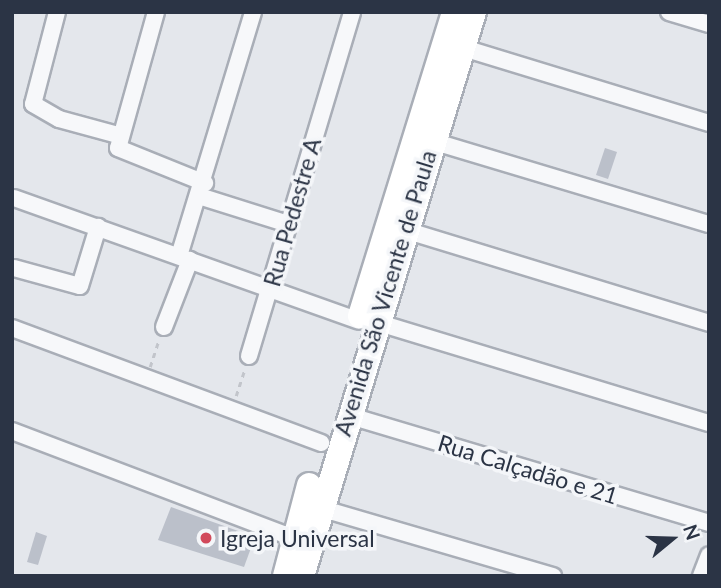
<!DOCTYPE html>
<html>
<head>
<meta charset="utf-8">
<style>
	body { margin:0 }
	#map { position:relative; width:721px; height:588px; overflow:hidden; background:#e4e7ec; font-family:Lato,sans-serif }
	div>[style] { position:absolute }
	.building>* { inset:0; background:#bbc0ca }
	.path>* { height:2.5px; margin-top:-1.25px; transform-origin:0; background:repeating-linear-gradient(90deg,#c2c5cb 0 5px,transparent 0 10px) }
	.roads { filter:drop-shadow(2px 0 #a9aeb7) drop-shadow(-2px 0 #a9aeb7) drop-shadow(0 2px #a9aeb7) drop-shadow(0 -2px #a9aeb7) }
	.street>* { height:16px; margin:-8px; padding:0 8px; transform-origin:8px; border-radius:8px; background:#f7f8fa }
	.primary>* { height:24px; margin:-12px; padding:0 12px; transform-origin:12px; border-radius:12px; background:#fff }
	.dots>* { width:19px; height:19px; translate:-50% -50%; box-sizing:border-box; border:4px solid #f4f6f9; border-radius:50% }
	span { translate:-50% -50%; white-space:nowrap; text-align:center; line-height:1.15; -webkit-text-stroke:7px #f4f6f9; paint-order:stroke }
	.street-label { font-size:23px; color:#2b3445 }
	.poi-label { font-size:23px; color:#2b3445 }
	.left { translate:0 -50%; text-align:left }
	.frame { position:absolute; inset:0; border:14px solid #2b3445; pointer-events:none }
	.north { position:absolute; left:637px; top:504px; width:70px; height:70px; -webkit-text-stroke:5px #f4f6f9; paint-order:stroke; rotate:71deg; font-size:19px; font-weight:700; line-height:28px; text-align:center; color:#2b3445 }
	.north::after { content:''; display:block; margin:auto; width:24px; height:32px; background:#2b3445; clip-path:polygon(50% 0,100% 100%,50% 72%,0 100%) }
</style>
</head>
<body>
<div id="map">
	<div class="building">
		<div style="clip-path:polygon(605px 148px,617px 152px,608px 179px,596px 175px)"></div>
		<div style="clip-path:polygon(171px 507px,255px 537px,244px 567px,158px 540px)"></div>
		<div style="clip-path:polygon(36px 532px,47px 536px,38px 565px,27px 562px)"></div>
	</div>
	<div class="path">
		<div style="left:150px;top:367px;width:28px;rotate:-72deg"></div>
		<div style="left:236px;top:396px;width:28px;rotate:-72deg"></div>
	</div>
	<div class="roads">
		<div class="street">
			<div style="left:57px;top:12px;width:95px;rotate:104.6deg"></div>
			<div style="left:33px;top:104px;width:30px;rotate:30deg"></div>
			<div style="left:59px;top:119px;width:61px;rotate:15.2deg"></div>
			<div style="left:156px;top:12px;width:141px;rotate:105.6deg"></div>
			<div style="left:118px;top:148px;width:94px;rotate:21.9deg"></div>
			<div style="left:669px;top:12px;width:42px;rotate:16.7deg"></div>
			<div style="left:457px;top:46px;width:264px;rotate:17deg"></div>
			<div style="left:432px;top:141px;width:289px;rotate:16.7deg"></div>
			<div style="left:199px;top:196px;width:93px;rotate:17.5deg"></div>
			<div style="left:14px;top:198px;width:366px;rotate:19.6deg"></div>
			<div style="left:405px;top:230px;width:318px;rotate:17deg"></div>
			<div style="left:179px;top:256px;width:255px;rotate:-73.1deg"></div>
			<div style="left:14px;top:268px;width:68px;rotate:15.3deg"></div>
			<div style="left:80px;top:286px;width:62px;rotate:-73deg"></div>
			<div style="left:376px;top:322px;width:348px;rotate:16.9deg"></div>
			<div style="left:164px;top:327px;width:72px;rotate:-68.8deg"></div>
			<div style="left:12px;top:328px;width:330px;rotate:20.4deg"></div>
			<div style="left:249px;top:356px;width:359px;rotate:-73.3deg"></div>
			<div style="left:347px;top:415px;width:378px;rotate:16.6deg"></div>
			<div style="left:12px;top:431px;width:302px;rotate:20.8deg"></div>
			<div style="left:320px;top:508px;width:243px;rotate:16.3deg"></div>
			<div style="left:701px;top:576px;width:22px;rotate:-69deg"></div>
		</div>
		<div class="primary">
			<div style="left:360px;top:316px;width:318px;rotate:-72.8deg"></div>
			<div style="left:285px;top:576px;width:94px;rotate:-75.2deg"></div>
			<div style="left:302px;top:576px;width:590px;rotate:-73.04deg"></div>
		</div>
	</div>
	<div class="dots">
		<div style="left:206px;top:538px;background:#d1495b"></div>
	</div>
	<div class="street-label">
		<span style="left:292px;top:212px;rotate:-74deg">Rua Pedestre A</span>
		<span style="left:385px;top:293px;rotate:-73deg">Avenida São Vicente de Paula</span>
		<span style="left:528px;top:469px;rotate:17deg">Rua Calçadão e 21</span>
	</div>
	<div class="poi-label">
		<span class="left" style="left:220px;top:538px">Igreja Universal</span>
	</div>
	<div class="frame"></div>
	<div class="north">N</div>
</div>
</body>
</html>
